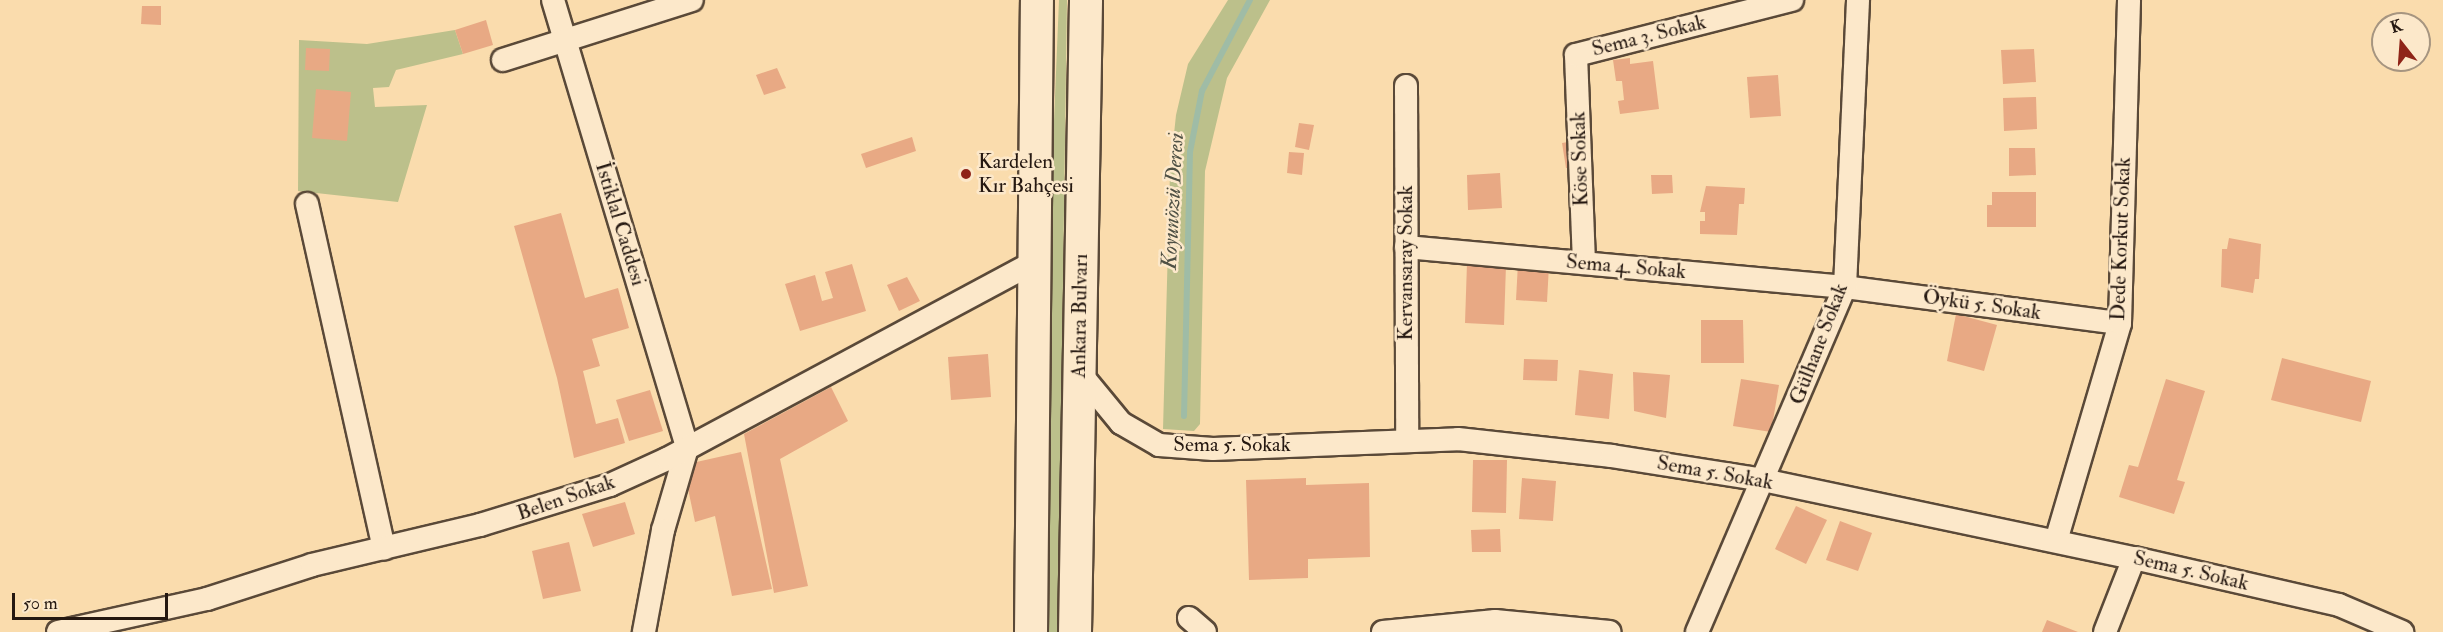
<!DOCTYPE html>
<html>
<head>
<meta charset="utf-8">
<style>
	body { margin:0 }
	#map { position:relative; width:2443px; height:632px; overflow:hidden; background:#fadcad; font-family:"IM FELL Double Pica",serif }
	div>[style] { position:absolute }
	.green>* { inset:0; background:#bcc08b }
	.stream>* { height:6px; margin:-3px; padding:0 3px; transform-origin:3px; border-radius:3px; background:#9fbca6 }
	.building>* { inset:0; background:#e8a984 }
	.roads { filter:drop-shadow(2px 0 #5a4938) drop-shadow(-2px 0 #5a4938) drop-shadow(0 2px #5a4938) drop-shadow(0 -2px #5a4938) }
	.street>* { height:22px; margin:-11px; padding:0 11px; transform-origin:11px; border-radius:11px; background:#fce8ca }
	.secondary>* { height:32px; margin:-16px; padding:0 16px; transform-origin:16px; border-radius:16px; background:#fce8ca }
	.dots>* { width:16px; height:16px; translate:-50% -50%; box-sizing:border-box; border:3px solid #fce8ca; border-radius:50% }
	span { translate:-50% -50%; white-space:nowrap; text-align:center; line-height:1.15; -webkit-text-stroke:5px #fce8ca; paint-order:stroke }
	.street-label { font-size:21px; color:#251811 }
	.poi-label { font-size:21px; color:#251811 }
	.left { translate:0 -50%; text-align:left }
	.water-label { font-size:22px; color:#505145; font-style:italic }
	.north { position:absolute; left:2371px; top:12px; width:60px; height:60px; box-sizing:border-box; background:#fce8ca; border:2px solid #a69580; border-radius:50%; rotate:343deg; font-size:16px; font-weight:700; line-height:24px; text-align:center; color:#251811 }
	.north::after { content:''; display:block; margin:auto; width:21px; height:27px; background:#8f2418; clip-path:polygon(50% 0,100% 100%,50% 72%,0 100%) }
	.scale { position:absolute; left:12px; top:593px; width:156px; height:27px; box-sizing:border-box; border:3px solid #251811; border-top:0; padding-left:8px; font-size:18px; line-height:21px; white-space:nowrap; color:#251811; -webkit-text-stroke:4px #fce8ca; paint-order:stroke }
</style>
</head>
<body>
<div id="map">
	<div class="green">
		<div style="clip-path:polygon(1059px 0,1067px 0,1058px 632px,1049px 632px,1053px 145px)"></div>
		<div style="clip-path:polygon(1228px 0,1270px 0,1227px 78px,1205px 171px,1200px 424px,1194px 431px,1163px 429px,1170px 172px,1176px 115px,1188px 64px)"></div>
		<div style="clip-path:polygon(455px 30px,463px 54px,396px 70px,389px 87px,373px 88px,375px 107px,427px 105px,398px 202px,298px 191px,299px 40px,367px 44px)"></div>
	</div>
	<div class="stream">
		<div style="left:1184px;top:416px;width:264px;rotate:-88.7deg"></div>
		<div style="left:1190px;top:152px;width:62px;rotate:-78.9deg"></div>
		<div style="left:1202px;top:91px;width:103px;rotate:-62.2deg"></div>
	</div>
	<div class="building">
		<div style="clip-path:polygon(142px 6px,161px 6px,161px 25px,141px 24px)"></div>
		<div style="clip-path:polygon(486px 20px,493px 45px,463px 54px,455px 30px)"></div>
		<div style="clip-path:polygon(306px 48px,330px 49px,329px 71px,305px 70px)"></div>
		<div style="clip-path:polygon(2034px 49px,2036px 82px,2003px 84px,2001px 50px)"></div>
		<div style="clip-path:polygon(1630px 58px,1630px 64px,1653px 61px,1659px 109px,1620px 114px,1618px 101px,1624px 100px,1622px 81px,1616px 81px,1613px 60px)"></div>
		<div style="clip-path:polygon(777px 68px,786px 88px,764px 95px,756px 75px)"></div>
		<div style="clip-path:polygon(1778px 75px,1781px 116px,1750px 118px,1747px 77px)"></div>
		<div style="clip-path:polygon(316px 89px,351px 92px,347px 141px,312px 138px)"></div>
		<div style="clip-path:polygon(2036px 97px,2037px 129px,2004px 131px,2003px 98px)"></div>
		<div style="clip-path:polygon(1299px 123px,1314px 125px,1309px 150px,1295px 147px)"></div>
		<div style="clip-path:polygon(912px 137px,916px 151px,866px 168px,861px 154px)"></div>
		<div style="clip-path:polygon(1574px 141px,1578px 167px,1566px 168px,1562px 143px)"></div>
		<div style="clip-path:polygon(2009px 148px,2035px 148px,2036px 175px,2009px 176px)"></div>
		<div style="clip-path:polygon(1289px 152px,1304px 153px,1302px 175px,1287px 173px)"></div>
		<div style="clip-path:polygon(1500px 173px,1502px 208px,1468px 210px,1467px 175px)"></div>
		<div style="clip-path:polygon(1651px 175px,1672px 175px,1673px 193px,1652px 194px)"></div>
		<div style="clip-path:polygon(1706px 186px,1745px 188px,1744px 204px,1739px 204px,1737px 235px,1700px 234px,1700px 221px,1705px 221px,1705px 212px,1700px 212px)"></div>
		<div style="clip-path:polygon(1992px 192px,2036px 192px,2036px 227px,1987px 227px,1987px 205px,1992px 205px)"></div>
		<div style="clip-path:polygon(561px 213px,585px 298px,618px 288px,629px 328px,592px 339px,600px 366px,583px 371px,596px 424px,618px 418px,625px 443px,574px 458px,557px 378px,514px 226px)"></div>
		<div style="clip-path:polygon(2229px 238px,2261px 244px,2259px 279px,2255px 279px,2253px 293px,2221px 287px,2222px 249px,2227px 249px)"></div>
		<div style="clip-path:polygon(1467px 263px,1506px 265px,1504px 325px,1465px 323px)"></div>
		<div style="clip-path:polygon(1518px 263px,1549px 265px,1547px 302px,1516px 300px)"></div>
		<div style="clip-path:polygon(852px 264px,866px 311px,800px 331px,785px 284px,815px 275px,822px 301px,833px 298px,825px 272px)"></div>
		<div style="clip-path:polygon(907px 277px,920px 301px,899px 311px,887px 285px)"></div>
		<div style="clip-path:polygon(1956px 314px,1997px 325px,1984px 371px,1947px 361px)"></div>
		<div style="clip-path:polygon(1701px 320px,1743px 320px,1744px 363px,1701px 363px)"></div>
		<div style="clip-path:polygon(988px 354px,991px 397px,951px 400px,948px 357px)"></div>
		<div style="clip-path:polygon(2282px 358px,2371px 381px,2361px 422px,2271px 400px)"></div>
		<div style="clip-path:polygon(1524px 359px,1558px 360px,1557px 381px,1523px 380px)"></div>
		<div style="clip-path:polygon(1579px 370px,1613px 374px,1609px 419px,1575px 415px)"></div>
		<div style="clip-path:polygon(1633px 372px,1670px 375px,1666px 418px,1634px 411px)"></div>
		<div style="clip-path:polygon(1741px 379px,1779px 385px,1771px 432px,1733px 426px)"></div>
		<div style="clip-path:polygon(2166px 379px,2205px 391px,2177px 480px,2185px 482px,2174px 514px,2119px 497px,2129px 465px,2138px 467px)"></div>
		<div style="clip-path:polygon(831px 387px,848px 421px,780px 459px,808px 586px,774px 593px,744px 434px)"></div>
		<div style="clip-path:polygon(650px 390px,663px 431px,629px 441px,616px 400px)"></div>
		<div style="clip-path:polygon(741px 452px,772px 589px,732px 596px,715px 516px,695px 522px,683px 465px)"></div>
		<div style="clip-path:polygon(1473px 460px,1507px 460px,1506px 513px,1472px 512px)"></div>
		<div style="clip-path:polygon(1306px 478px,1306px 485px,1369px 483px,1370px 557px,1308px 559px,1308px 578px,1249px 580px,1246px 480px)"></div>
		<div style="clip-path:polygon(1522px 478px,1556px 481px,1553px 521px,1519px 519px)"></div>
		<div style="clip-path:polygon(625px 502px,635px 534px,593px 547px,582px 514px)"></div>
		<div style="clip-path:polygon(1796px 506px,1827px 520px,1806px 564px,1775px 549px)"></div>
		<div style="clip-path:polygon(1840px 521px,1872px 533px,1858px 571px,1826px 560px)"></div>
		<div style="clip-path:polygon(1500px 529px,1501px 552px,1472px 552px,1471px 530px)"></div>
		<div style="clip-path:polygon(569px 542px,581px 591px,543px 599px,532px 551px)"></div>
		<div style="clip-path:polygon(2047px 620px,2078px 632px,2042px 632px)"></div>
	</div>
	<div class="roads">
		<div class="street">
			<div style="left:553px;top:0;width:468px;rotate:73.3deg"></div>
			<div style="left:687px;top:448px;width:85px;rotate:106.3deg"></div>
			<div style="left:663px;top:530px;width:104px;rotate:100.6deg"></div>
			<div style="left:503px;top:60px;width:198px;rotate:-17.6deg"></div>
			<div style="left:1406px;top:86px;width:354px;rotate:89.8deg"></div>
			<div style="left:307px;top:204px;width:353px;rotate:77.4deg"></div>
			<div style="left:1406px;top:247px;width:441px;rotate:5.2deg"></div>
			<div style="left:1845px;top:287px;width:277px;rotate:7.5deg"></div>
			<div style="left:1584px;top:263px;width:208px;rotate:-92.2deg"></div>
			<div style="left:1576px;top:55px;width:223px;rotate:-14.3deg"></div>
			<div style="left:1079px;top:372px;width:66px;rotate:50.5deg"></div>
			<div style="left:1121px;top:423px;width:44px;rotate:30.1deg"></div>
			<div style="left:1159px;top:445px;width:54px;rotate:4.2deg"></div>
			<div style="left:1213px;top:449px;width:245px;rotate:-2.3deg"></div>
			<div style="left:1458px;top:439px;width:155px;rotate:6.3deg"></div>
			<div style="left:1612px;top:456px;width:153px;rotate:9deg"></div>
			<div style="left:1763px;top:480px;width:379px;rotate:11.9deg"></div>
			<div style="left:2134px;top:558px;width:210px;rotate:12.9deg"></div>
			<div style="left:2339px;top:605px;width:69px;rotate:23.2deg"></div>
			<div style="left:2056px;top:541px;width:227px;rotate:-73.6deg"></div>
			<div style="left:2120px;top:323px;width:323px;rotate:-88.4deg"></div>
			<div style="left:1189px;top:618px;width:21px;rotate:41deg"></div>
			<div style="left:58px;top:632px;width:153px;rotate:-12.5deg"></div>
			<div style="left:207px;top:599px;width:110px;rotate:-17.9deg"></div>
			<div style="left:312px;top:565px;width:173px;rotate:-13.4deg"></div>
			<div style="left:480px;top:525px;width:136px;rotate:-17.1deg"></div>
			<div style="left:610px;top:485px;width:63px;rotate:-24.5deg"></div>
			<div style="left:667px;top:459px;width:417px;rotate:-28.2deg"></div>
			<div style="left:1383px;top:632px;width:113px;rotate:-5.6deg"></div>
			<div style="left:1495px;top:621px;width:115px;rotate:5.5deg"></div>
			<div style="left:1697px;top:632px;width:375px;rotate:-66.8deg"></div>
			<div style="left:1845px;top:287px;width:287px;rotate:-87.4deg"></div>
			<div style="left:2105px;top:632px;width:79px;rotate:-68.6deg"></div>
		</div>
		<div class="secondary">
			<div style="left:1031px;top:632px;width:632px;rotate:-89.46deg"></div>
			<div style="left:1075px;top:632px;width:632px;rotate:-89deg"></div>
		</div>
	</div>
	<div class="dots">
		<div style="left:966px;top:174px;background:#8f2418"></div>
	</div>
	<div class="street-label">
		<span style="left:1649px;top:36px;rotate:-14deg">Sema 3. Sokak</span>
		<span style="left:1580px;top:159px;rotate:-92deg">Köse Sokak</span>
		<span style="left:620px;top:224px;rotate:73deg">İstiklal Caddesi</span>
		<span style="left:2121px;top:239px;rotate:-88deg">Dede Korkut Sokak</span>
		<span style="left:1406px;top:263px;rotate:-90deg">Kervansaray Sokak</span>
		<span style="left:1626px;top:267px;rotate:5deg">Sema 4. Sokak</span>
		<span style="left:1982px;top:305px;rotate:8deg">Öykü 5. Sokak</span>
		<span style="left:1080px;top:316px;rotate:-89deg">Ankara Bulvarı</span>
		<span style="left:1819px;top:344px;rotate:-69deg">Gülhane Sokak</span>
		<span style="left:1232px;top:445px">Sema 5. Sokak</span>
		<span style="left:1715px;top:473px;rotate:10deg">Sema 5. Sokak</span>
		<span style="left:566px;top:498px;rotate:-19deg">Belen Sokak</span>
		<span style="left:2191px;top:571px;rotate:13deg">Sema 5. Sokak</span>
	</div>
	<div class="poi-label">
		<span class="left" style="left:978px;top:174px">Kardelen<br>Kır Bahçesi</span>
	</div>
	<div class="water-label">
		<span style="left:1173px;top:201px;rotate:-87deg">Koyunözü Deresi</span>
	</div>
	<div class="north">K</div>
	<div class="scale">50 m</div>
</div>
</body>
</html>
